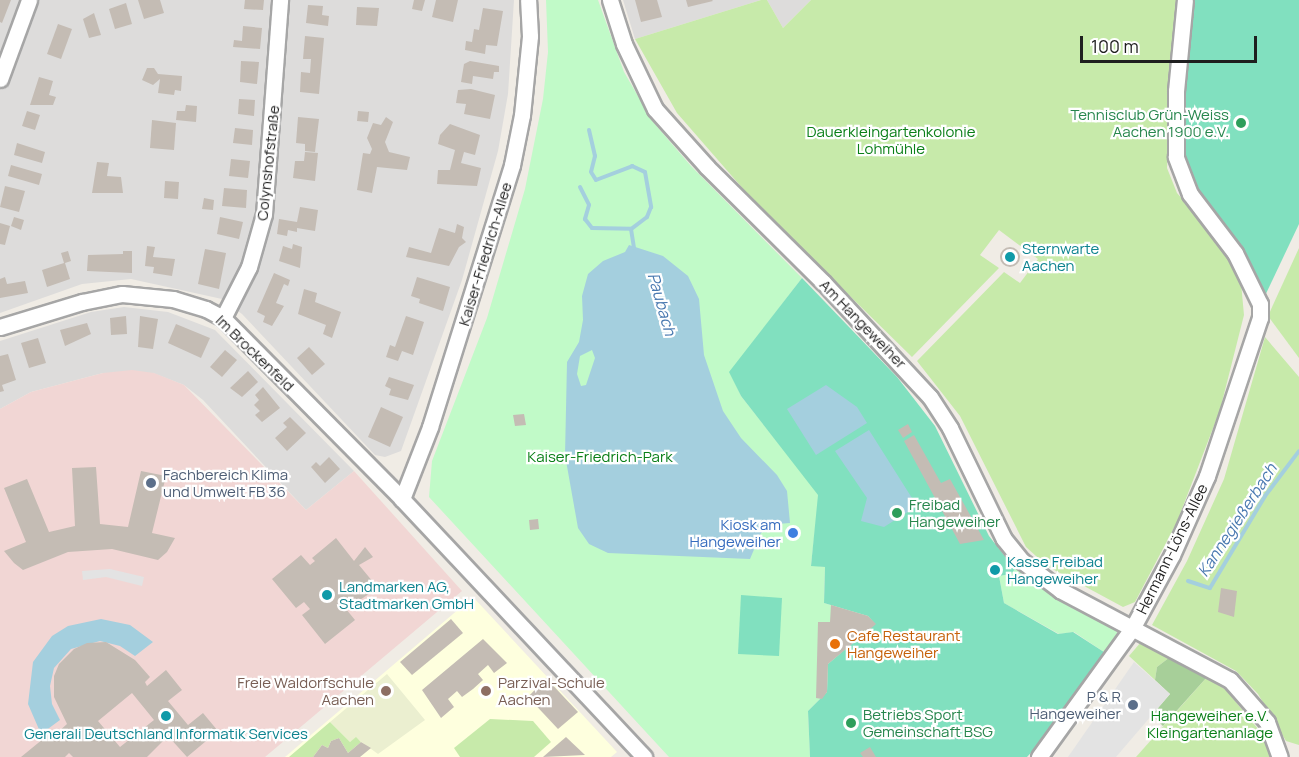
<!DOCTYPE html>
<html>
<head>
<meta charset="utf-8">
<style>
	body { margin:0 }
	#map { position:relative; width:1299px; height:757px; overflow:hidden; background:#f0ece5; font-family:Manrope,sans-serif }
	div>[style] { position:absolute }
	.residential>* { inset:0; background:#dddcdb }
	.commercial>* { inset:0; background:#f1d6d4 }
	.education>* { inset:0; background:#feffde }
	.farmland>* { inset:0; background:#ebefd0 }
	.grass>* { inset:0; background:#c7eaaa }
	.forest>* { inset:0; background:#a7cf99 }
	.park>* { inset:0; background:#c1fac8 }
	.pitch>* { inset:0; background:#81e0bf }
	.parking>* { inset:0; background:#e3e3e3 }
	.water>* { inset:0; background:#a4cfde }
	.stream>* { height:4px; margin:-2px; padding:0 2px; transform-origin:2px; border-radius:2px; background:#a4cfde }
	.building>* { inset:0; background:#c4bcb4 }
	.round { border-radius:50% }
	.roads { filter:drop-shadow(2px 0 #a6a6a6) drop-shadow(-2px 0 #a6a6a6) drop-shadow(0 2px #a6a6a6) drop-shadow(0 -2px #a6a6a6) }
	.minor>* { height:15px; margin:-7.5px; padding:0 7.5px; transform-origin:7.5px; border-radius:7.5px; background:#fff }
	.dots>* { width:16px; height:16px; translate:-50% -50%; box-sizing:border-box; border:3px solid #fff; border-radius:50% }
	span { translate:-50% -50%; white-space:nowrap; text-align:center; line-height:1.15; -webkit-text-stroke:4.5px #fff; paint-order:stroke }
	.leisure-label { font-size:15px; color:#27864d }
	.right { translate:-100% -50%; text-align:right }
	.left { translate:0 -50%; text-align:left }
	.park-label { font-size:15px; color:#0a7f18 }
	.street-label { font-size:15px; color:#1f1f1f }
	.culture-label { font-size:15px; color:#0d838f }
	.service-label { font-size:15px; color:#4e5e75 }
	.shop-label { font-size:15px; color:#366cbe }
	.food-label { font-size:15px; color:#c56008 }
	.education-label { font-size:15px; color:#785e54 }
	.water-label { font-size:16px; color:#4979b0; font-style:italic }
	.scale { position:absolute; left:1080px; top:36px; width:177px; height:27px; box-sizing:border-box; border:3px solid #1f1f1f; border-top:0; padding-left:8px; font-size:18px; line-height:21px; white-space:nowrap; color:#1f1f1f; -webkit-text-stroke:4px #fff; paint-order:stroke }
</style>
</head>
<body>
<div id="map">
	<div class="residential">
		<div style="clip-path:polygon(0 0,514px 0,508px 94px,498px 151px,462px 280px,401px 451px,385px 457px,375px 455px,242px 314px,222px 299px,131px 279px,82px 284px,0 313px)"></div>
		<div style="clip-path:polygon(623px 0,761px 0,635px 39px)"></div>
		<div style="clip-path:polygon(767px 0,811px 0,783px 28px)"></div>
		<div style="clip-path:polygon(124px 307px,168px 312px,215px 330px,354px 471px,306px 510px,203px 400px,184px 385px,153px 373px,103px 373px,31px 392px,0 409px,0 341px,91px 312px)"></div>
	</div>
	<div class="commercial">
		<div style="clip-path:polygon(132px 370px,154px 373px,184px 385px,306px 510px,354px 471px,462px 591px,265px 757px,0 757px,0 409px,31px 392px,103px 373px)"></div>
	</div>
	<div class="education">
		<div style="clip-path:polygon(473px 597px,617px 752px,611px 757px,285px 757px)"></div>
	</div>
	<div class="farmland">
		<div style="clip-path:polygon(387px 674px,425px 720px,378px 754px,356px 738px,350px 742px,330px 722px)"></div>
	</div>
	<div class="grass">
		<div style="clip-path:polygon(761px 0,767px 0,783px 28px,811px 0,1176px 0,1167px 168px,1177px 193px,1230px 253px,1241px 283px,1244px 315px,1220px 410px,1177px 522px,1135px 602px,1123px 607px,1047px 566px,1026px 547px,960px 416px,917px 361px,1004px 272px,1020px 283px,1038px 259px,999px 230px,980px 255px,999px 268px,912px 357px,758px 206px,677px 113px,635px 39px)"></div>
		<div style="clip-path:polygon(1299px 248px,1299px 358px,1268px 316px)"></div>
		<div style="clip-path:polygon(1265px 337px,1299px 377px,1299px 745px,1286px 741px,1258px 694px,1236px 671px,1152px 625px,1187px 561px,1224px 479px)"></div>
		<div style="clip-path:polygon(1141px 642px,1170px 657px,1157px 667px,1155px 680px,1129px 656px)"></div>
		<div style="clip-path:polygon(1207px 677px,1226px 690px,1263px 735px,1272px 757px,1136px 757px)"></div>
		<div style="clip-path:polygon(490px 719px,533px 721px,551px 742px,534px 757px,460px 757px,454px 748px)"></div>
		<div style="clip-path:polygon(330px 722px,350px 742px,356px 737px,361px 742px,348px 753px,339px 738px,331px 741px,328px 748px,322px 745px,313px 757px,289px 757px)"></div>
	</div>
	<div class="forest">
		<div style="clip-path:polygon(1170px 657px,1207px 677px,1163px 726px,1152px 715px,1170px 694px,1155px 680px,1157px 667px)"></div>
	</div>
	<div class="park">
		<div style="clip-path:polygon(546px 0,598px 0,624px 72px,653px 122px,691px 166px,802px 278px,730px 372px,741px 396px,819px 495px,811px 565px,825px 567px,824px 603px,868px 616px,876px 624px,828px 664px,827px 692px,808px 711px,810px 757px,669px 757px,429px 497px,432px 461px,487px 318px,525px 189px,543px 99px,548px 52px)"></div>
		<div style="clip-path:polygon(1015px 569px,1115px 627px,1118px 635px,1107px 654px,1074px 632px,1059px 634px,1004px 603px,999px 576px,1011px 574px)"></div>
	</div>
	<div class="pitch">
		<div style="clip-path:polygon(1191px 0,1299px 0,1299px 224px,1263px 300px,1193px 190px,1181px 157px)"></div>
		<div style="clip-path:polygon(802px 278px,897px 377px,935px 426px,989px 536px,1015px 569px,1011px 574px,999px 576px,1004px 603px,1058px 634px,1073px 632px,1107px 654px,1053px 729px,1027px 757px,810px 757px,808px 711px,827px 692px,828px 664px,875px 624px,868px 616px,824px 603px,825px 567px,811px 566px,818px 495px,741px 396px,729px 372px)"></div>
		<div style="clip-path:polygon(741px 595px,782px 598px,779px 656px,738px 654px)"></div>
	</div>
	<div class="parking">
		<div style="clip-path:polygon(110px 569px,144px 577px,142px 586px,106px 577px,83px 580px,82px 571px)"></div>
		<div style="clip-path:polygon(1134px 662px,1170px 694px,1116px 757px,1068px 757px)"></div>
	</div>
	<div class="water">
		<div style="clip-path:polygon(evenodd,629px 245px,663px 256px,688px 276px,699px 299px,704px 355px,723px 411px,741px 438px,777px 475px,787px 491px,790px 523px,777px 524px,761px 533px,750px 559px,608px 553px,589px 544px,578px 528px,565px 455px,567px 362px,579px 342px,583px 320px,582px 296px,588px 274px,603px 261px,625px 252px,629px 245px,592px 350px,595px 358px,586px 385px,581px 386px,577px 374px,580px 356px,592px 350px)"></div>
		<div style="clip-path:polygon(826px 385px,857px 407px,867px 423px,816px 455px,787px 409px)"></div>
		<div style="clip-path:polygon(869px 430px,917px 506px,884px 527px,861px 521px,867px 498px,835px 451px)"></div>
		<div style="clip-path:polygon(101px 619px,130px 625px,153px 642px,135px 656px,120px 646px,100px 641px,71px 649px,54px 668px,50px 686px,52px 704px,60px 720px,41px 734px,28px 704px,33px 662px,52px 636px,68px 626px)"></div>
	</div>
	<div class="stream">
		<div style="left:589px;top:130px;width:27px;rotate:77deg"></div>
		<div style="left:595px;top:156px;width:16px;rotate:104deg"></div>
		<div style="left:591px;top:172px;width:9px;rotate:58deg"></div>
		<div style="left:596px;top:180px;width:39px;rotate:-21deg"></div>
		<div style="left:632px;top:166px;width:14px;rotate:25deg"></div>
		<div style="left:645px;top:172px;width:36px;rotate:80deg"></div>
		<div style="left:651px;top:207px;width:11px;rotate:112deg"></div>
		<div style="left:647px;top:217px;width:20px;rotate:143deg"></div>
		<div style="left:631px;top:229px;width:19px;rotate:81deg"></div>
		<div style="left:580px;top:187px;width:20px;rotate:63deg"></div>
		<div style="left:589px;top:205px;width:15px;rotate:106deg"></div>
		<div style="left:585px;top:219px;width:11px;rotate:52deg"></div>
		<div style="left:592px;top:228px;width:39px;rotate:1deg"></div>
		<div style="left:1188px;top:581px;width:23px;rotate:18deg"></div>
		<div style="left:1210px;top:588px;width:107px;rotate:-59.1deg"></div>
		<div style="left:1265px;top:496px;width:56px;rotate:-52.9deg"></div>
	</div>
	<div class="building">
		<div style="clip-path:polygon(0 0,11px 0,2px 23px,0 22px)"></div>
		<div style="clip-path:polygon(138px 0,160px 0,164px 13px,144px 19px)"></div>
		<div style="clip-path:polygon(245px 0,264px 0,263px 10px,244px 9px)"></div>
		<div style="clip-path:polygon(414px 0,425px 0,422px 11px,412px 9px)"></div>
		<div style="clip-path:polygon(436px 0,458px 0,453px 22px,432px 17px)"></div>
		<div style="clip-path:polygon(635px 0,657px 0,662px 17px,641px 22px)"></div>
		<div style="clip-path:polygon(686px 0,712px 0,713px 1px,688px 7px)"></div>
		<div style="clip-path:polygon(126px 3px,132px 24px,115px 29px,109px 9px)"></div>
		<div style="clip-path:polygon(308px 5px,323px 6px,322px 15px,329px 16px,328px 26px,306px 23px)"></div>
		<div style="clip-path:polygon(357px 7px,379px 8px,377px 26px,356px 25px)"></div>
		<div style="clip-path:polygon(483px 8px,503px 11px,497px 46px,486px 45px,485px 54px,465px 50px,466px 41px,472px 42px,474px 29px,479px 30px)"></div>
		<div style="clip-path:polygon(94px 13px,101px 35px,89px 38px,83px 19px)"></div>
		<div style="clip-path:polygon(58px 24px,72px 29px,61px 59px,47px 54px)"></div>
		<div style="clip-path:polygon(243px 26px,262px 28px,260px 49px,233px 47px,234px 40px,242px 41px)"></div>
		<div style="clip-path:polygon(305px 36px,324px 38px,319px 94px,300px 92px,301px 72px,310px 73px,311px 59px,303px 59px)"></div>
		<div style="clip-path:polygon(241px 61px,259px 62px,257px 84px,240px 82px)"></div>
		<div style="clip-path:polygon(470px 61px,499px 66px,499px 72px,494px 72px,493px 79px,473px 76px,472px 84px,461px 82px,464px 64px)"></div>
		<div style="clip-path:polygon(147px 68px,154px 68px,158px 74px,182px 76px,181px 91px,175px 90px,174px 95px,158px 93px,160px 79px,153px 85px,142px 80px)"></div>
		<div style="clip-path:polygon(39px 77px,53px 81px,49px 95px,56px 97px,53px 105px,30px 105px)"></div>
		<div style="clip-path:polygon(471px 89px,495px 95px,490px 119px,464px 114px,466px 104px,456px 103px,458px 90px)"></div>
		<div style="clip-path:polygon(239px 99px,255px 100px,254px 116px,238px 114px)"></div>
		<div style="clip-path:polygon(186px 105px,197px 106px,196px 122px,176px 120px,177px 111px,185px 111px)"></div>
		<div style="clip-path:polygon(27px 111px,40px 115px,35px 130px,22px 126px)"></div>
		<div style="clip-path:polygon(358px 111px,369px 112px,368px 122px,357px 121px)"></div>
		<div style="clip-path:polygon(298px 117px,319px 119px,315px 152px,305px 151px,305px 144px,296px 143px)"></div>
		<div style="clip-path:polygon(386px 117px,393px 122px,385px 142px,389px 152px,410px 157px,407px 170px,377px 167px,372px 193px,357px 190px,363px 153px,370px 154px,372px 149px,367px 138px,373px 123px,381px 125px)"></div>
		<div style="clip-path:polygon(152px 120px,176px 123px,174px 150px,150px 148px)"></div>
		<div style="clip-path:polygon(450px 124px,480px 135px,475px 155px,464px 152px,461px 163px,481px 168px,477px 186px,437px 184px,438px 170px,450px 170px,455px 150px,438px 144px,440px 135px)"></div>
		<div style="clip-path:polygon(235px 128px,253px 130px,252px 145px,233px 143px)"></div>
		<div style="clip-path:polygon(17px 143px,45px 152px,42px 163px,14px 155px)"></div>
		<div style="clip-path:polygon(305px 152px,318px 153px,315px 181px,293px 178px,295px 161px,304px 161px)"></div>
		<div style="clip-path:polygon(231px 159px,250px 161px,248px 178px,229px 176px)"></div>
		<div style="clip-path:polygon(97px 162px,109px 163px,107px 176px,121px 177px,123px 193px,92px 193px)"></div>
		<div style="clip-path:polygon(11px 165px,42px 174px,39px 185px,8px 176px)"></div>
		<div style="clip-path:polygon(165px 181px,179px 182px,178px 199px,164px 198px)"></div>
		<div style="clip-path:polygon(5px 186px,25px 191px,19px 212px,0 207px)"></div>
		<div style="clip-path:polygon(224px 188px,247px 190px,246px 208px,222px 206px)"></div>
		<div style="clip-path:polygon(204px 198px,214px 200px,213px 210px,202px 209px)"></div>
		<div style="clip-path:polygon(300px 207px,318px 210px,315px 231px,297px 228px,297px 232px,288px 230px,287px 236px,277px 234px,279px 219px,297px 222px)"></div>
		<div style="clip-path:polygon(14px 217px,24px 220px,21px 230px,11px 226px)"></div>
		<div style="clip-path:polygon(220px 217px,243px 222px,239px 239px,217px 234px)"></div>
		<div style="clip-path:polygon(0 223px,10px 226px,5px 245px,0 244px)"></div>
		<div style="clip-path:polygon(457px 224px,464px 227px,462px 238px,466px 242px,459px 247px,449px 266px,406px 257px,409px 247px,431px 253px,439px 228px,455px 233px)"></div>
		<div style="clip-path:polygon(293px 244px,302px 247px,300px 268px,279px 261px,283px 246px,292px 249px)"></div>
		<div style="clip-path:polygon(147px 246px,155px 247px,153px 257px,175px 259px,172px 276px,153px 273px,154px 267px,145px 266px)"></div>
		<div class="round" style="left:1000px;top:247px;width:20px;height:20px"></div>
		<div style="clip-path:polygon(205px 249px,226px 253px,219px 289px,198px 284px)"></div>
		<div style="clip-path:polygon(68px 251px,71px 261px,65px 263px,70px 279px,47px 287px,42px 270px,64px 263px,61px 253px)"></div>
		<div style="clip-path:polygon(123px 251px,132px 251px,132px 273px,87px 271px,88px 255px,123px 254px)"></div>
		<div style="clip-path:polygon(274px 273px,290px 280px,288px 286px,284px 284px,276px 303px,284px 306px,272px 326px,263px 322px,265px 316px,257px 312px)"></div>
		<div style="clip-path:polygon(5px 277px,7px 284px,25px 281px,28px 293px,0 298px,0 279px)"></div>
		<div style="clip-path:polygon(417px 277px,450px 287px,443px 311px,419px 303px,420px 299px,411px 296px)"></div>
		<div style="clip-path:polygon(304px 289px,317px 293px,315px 302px,341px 312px,332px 338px,323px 334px,326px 325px,298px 314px)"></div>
		<div style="clip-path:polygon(126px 316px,127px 334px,111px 335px,110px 318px)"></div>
		<div style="clip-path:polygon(140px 316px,158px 319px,153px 349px,138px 347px)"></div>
		<div style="clip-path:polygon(406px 316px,424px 322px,413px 355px,402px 351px,398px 361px,386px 357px,390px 345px,395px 347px)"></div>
		<div style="clip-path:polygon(87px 323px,91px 334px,65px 346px,60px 330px)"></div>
		<div style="clip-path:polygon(176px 324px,210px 338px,201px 358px,168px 343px)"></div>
		<div style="clip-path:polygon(38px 338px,46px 363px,29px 368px,21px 343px)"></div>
		<div style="clip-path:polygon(309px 347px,325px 364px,312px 375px,297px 358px)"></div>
		<div style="clip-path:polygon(225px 350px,237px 360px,222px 377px,210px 367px)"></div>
		<div style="clip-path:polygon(8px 354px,16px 380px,2px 385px,4px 391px,0 392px,0 356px)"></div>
		<div style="clip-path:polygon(248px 371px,258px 382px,242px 397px,230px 388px)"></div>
		<div style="clip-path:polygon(389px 377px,414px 385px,408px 400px,389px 395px,391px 389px,385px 386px)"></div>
		<div style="clip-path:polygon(263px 387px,280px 408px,262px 422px,255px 415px,260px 411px,254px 405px,259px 400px,255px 395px)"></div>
		<div style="clip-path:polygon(381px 407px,403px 417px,390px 447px,368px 437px)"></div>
		<div style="clip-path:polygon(524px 414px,526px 425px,515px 426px,513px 415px)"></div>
		<div style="clip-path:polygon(290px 417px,306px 433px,287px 451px,275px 438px,287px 427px,283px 423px)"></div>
		<div style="clip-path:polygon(908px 424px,912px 432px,903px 438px,898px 430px)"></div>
		<div style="clip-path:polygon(914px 435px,941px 483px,950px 479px,984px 540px,960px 544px,904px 441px)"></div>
		<div style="clip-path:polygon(329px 457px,340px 469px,325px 483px,311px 467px,316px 462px,320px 466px)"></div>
		<div style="clip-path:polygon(96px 467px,100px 524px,128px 527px,141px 471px,166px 476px,152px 533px,175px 538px,167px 552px,158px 560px,112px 549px,68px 552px,23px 570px,14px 563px,4px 551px,26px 542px,4px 488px,27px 479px,49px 532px,75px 526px,72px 468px)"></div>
		<div style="clip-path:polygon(538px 519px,539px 529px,530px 530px,529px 520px)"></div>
		<div class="round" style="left:787px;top:526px;width:12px;height:12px"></div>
		<div style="clip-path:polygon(336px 538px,354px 561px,365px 547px,373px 557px,359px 565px,378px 588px,346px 609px,355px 620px,325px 644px,302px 615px,310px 609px,304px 602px,296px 608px,272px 579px,301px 555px,310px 565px,315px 561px,312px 558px)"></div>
		<div style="clip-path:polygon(1221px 588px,1237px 591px,1234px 617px,1218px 612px)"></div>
		<div style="clip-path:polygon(831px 605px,868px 616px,876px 624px,867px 632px,864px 630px,864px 634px,828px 664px,827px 692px,822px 699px,816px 698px,818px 622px,830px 622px)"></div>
		<div style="clip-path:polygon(451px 619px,463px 633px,412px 675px,400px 662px)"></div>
		<div style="clip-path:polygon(483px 639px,507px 663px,494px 673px,488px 665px,478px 674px,483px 680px,473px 689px,462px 697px,457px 691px,448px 699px,454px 707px,441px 718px,422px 690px)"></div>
		<div style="clip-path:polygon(evenodd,106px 642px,135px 660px,150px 677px,145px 682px,147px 686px,166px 670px,182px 690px,168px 701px,188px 725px,203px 713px,218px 731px,187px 757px,168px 736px,147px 757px,73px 757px,69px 753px,65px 757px,21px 757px,54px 730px,57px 733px,67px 724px,54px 697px,54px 676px,59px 664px,74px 649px,87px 643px,106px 642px,132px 693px,154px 720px,120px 747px,98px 721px,132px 693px)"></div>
		<div style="clip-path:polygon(546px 678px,578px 712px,558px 729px,528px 697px)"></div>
		<div style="clip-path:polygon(566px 737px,585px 755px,543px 757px,559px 743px)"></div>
		<div style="clip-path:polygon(339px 738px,348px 753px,361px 742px,371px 748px,360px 757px,313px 757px,322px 745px,328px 748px,331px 741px)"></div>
		<div style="clip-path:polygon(870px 747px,876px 757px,863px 757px,860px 753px)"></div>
	</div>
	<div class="roads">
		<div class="minor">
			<div style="left:610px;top:0;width:46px;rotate:72.3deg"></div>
			<div style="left:624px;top:44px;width:72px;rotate:64.5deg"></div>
			<div style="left:655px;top:109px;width:78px;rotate:48.1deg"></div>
			<div style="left:707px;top:167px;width:163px;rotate:44.8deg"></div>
			<div style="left:823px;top:282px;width:157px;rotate:47.1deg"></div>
			<div style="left:930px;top:397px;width:37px;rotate:57deg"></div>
			<div style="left:950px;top:428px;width:123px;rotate:64.1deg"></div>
			<div style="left:1004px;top:539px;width:28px;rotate:51deg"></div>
			<div style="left:1022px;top:561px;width:48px;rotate:37.3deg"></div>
			<div style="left:1060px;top:590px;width:192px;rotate:27.9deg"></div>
			<div style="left:1230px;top:680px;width:56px;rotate:48.6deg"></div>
			<div style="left:1267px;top:722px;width:37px;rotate:70deg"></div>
			<div style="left:0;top:79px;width:84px;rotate:-69.8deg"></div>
			<div style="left:223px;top:318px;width:57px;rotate:-63deg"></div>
			<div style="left:249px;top:267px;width:55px;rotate:-74.2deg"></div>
			<div style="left:264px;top:214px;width:215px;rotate:-85.7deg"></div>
			<div style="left:0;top:327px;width:86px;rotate:-17deg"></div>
			<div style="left:82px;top:302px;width:41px;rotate:-11.3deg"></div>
			<div style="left:122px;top:294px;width:51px;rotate:5.6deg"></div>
			<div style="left:173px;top:299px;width:34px;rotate:17deg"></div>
			<div style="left:206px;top:309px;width:19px;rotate:28deg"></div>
			<div style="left:223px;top:318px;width:255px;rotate:45.3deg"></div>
			<div style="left:402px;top:499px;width:354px;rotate:46.8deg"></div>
			<div style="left:402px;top:499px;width:77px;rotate:-68.7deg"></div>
			<div style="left:430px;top:427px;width:275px;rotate:-72.6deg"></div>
			<div style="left:512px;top:165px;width:51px;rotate:-78.7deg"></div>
			<div style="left:522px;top:115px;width:79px;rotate:-84.2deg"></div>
			<div style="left:530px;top:36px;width:36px;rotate:-93deg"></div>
			<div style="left:1039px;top:757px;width:160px;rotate:-54.1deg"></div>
			<div style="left:1133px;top:627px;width:82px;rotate:-61.6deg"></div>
			<div style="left:1172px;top:555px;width:86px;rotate:-66.1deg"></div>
			<div style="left:1207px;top:476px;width:167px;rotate:-71.5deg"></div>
			<div style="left:1260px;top:318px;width:14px;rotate:-90deg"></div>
			<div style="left:1260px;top:304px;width:57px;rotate:-116.1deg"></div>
			<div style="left:1235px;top:253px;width:74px;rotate:-127.3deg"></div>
			<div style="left:1190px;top:194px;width:40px;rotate:-111deg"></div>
			<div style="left:1176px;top:157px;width:66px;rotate:-90deg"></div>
			<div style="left:1176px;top:91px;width:91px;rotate:-84.4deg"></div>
		</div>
	</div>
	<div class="dots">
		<div style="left:1241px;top:123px;background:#2e9e5b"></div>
		<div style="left:1010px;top:257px;background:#0f9aa8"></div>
		<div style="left:151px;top:483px;background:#5c6f8a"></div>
		<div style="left:897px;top:513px;background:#2e9e5b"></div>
		<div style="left:793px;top:533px;background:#3f7fe0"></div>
		<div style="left:995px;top:570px;background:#0f9aa8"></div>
		<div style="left:327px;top:595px;background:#0f9aa8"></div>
		<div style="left:835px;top:644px;background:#e8710a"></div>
		<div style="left:386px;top:691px;background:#8d6e63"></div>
		<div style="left:486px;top:691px;background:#8d6e63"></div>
		<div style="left:1133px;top:705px;background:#5c6f8a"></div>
		<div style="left:166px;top:716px;background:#0f9aa8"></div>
		<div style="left:851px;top:723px;background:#2e9e5b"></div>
	</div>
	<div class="leisure-label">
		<span class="right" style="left:1229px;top:123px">Tennisclub Grün-Weiss<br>Aachen 1900 e.V.</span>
		<span class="left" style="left:909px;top:513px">Freibad<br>Hangeweiher</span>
		<span class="left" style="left:863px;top:723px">Betriebs Sport<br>Gemeinschaft BSG</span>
	</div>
	<div class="park-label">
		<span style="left:891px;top:140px">Dauerkleingartenkolonie<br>Lohmühle</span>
		<span style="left:600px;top:457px">Kaiser-Friedrich-Park</span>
		<span style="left:1210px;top:724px">Hangeweiher e.V.<br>Kleingartenanlage</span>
	</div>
	<div class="street-label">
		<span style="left:268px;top:163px;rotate:-84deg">Colynshofstraße</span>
		<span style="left:485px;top:254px;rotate:-73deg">Kaiser-Friedrich-Allee</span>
		<span style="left:863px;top:324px;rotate:46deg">Am Hangeweiher</span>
		<span style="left:255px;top:353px;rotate:44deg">Im Brockenfeld</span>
		<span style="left:1172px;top:549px;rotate:-64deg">Hermann-Löns-Allee</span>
	</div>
	<div class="culture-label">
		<span class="left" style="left:1022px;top:257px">Sternwarte<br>Aachen</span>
		<span class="left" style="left:1007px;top:570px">Kasse Freibad<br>Hangeweiher</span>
		<span class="left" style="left:339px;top:595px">Landmarken AG,<br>Stadtmarken GmbH</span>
		<span style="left:166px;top:734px">Generali Deutschland Informatik Services</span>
	</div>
	<div class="service-label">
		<span class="left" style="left:163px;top:483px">Fachbereich Klima<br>und Umwelt FB 36</span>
		<span class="right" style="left:1121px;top:705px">P &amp; R<br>Hangeweiher</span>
	</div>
	<div class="shop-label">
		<span class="right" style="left:781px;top:533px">Kiosk am<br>Hangeweiher</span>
	</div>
	<div class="food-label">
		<span class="left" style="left:847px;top:644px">Cafe Restaurant<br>Hangeweiher</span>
	</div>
	<div class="education-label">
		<span class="right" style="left:374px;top:691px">Freie Waldorfschule<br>Aachen</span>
		<span class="left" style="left:498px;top:691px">Parzival-Schule<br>Aachen</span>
	</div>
	<div class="water-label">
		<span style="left:662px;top:304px;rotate:74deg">Paubach</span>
		<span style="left:1237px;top:520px;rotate:-57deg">Kannegießerbach</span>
	</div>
	<div class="scale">100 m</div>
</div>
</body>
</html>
